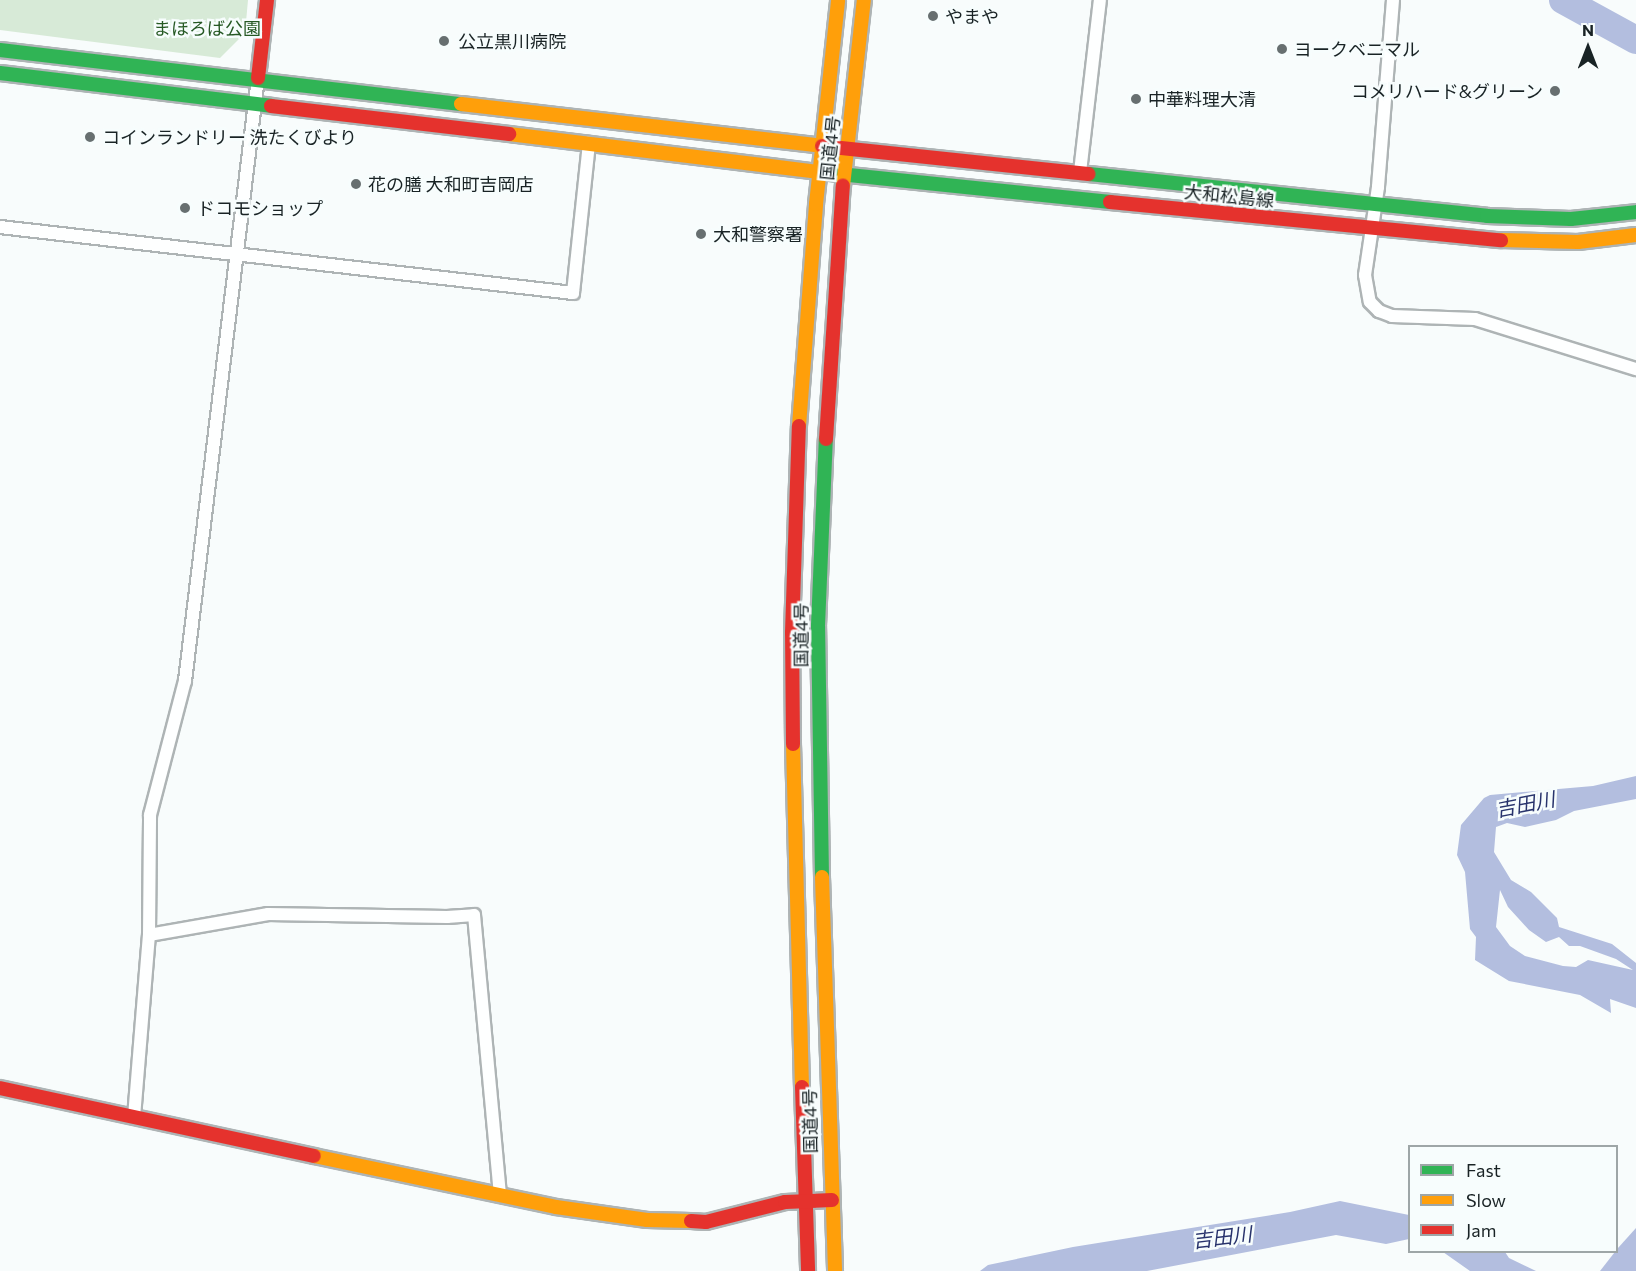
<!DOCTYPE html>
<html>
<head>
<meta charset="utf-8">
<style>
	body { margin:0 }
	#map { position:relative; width:1636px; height:1271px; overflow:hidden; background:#f8fcfc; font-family:Commissioner,"Noto Sans JP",sans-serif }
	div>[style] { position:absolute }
	.green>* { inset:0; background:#d7ead7 }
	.water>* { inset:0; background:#b3bedf }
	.river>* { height:28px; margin:-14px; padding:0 14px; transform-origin:14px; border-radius:14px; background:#b3bedf }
	.roads { filter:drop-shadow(2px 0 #aeb4b5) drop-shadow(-2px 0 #aeb4b5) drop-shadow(0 2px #aeb4b5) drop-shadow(0 -2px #aeb4b5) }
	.street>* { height:12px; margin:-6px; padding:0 6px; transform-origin:6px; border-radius:6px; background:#feffff }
	.fast>* { height:14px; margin:-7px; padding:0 7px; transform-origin:7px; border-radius:7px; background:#30b455 }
	.slow>* { height:14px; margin:-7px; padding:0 7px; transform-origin:7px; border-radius:7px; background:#ff9f0a }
	.jam>* { height:14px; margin:-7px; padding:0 7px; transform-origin:7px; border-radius:7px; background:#e5322d }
	.dots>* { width:16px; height:16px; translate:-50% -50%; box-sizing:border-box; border:3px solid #f7fdfd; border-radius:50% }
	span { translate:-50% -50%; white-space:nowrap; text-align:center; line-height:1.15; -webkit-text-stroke:5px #f7fdfd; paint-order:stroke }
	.poi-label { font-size:18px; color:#192325 }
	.left { translate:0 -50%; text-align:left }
	.right { translate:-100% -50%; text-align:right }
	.park-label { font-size:18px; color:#265924 }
	.street-label { font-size:18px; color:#192325 }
	.water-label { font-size:20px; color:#28336c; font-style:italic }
	.legend { position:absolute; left:1408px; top:1145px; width:210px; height:108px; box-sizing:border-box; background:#f7fdfd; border:2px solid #9ea6a7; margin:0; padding:8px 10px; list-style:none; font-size:18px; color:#192325 }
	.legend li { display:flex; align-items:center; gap:12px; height:30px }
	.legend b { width:30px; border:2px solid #9ea6a7 }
	.north { position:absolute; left:1558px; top:18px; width:60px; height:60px; -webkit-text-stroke:4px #f7fdfd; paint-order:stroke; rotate:0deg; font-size:16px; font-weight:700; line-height:24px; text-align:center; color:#192325 }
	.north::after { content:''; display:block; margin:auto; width:21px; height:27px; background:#192325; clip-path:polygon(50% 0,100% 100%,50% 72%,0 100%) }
</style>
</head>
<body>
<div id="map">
	<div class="green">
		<div style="clip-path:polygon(0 0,248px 0,245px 33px,220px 58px,0 30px)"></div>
	</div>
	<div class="water">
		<div style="clip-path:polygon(evenodd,1636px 776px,1636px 799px,1574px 811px,1556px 820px,1525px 827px,1507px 823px,1496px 827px,1494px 852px,1511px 880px,1531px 892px,1557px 918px,1559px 927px,1612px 944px,1636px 963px,1636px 1008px,1610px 999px,1611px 1013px,1580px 995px,1509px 981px,1475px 960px,1476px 937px,1470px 929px,1465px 872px,1457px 855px,1461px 825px,1484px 798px,1490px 795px,1593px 786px,1636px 776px,1500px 890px,1508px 907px,1529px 930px,1546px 942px,1559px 937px,1569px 946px,1580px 946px,1616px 959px,1633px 970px,1588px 960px,1576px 967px,1563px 966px,1525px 956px,1510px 946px,1496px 927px,1500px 890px)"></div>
		<div style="clip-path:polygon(1340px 1201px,1409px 1215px,1409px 1239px,1386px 1244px,1336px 1235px,1147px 1271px,980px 1271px,988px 1265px,1073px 1247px,1290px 1212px)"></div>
		<div style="clip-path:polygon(1636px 1228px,1636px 1271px,1600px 1271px,1618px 1248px)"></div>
		<div style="clip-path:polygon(1443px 1252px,1505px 1252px,1509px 1258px,1536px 1271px,1470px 1271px)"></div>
	</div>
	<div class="river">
		<div style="left:1563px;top:0;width:83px;rotate:28.7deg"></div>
	</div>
	<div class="roads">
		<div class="street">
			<div style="left:1393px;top:0;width:188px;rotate:94.6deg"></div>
			<div style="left:1378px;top:187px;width:89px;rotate:98.4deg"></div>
			<div style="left:1365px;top:275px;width:27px;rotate:80deg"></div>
			<div style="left:1370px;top:302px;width:13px;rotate:45deg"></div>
			<div style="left:1379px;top:311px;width:14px;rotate:21deg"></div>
			<div style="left:1392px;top:316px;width:83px;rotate:2.1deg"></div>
			<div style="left:1475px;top:319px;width:169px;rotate:17.3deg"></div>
			<div style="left:1080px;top:172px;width:173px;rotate:-83.4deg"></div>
			<div style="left:0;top:227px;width:577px;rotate:6.57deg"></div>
			<div style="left:573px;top:293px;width:151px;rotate:-83.9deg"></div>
			<div style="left:149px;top:935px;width:121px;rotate:-10deg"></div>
			<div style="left:268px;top:914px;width:179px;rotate:1deg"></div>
			<div style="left:447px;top:917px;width:27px;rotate:-4deg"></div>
			<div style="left:474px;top:915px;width:282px;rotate:84.7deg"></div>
			<div style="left:134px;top:1117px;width:183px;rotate:-85.3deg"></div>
			<div style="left:149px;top:935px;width:120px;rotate:-89.5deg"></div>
			<div style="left:150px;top:815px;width:138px;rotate:-75.4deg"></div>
			<div style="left:185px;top:681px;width:607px;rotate:-83.1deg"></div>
		</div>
		<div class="fast">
			<div style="left:0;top:50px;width:464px;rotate:6.7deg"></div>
			<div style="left:0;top:73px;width:273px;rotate:6.9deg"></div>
			<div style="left:820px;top:172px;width:292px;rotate:5.9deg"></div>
			<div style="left:1089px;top:174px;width:400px;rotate:6deg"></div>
			<div style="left:1487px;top:216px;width:84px;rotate:2deg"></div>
			<div style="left:1571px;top:219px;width:65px;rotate:-6.1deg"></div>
			<div style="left:822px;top:877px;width:251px;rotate:-90.9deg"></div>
			<div style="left:818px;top:626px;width:187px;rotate:-87.6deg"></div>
		</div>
		<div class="slow">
			<div style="left:461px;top:104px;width:363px;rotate:6.6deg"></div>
			<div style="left:509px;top:134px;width:313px;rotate:7deg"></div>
			<div style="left:843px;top:186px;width:187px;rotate:-83.6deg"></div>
			<div style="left:1501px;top:240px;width:77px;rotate:1.5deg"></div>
			<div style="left:1578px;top:242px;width:58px;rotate:-6.9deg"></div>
			<div style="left:799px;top:426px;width:223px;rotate:-85.6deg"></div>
			<div style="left:816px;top:204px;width:205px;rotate:-83.8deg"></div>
			<div style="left:793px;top:744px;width:343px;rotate:88.5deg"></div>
			<div style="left:822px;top:877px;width:394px;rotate:88.1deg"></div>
			<div style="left:314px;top:1156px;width:247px;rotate:11.9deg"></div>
			<div style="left:556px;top:1207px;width:92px;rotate:8.1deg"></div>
			<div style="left:647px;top:1220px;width:44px;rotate:1.3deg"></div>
		</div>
		<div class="jam">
			<div style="left:258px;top:78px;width:79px;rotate:-83.4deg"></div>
			<div style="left:271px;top:106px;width:240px;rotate:6.7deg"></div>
			<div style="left:822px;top:146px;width:268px;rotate:6deg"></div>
			<div style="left:1110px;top:202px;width:393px;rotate:5.6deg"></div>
			<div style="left:826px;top:439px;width:254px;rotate:-86.2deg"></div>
			<div style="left:793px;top:744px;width:111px;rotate:-90.5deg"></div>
			<div style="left:792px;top:633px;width:207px;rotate:-88.1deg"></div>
			<div style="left:802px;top:1087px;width:184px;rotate:88.1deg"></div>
			<div style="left:0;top:1088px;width:321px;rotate:12.2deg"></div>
			<div style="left:691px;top:1221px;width:15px;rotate:4deg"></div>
			<div style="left:706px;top:1222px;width:81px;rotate:-14.2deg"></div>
			<div style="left:785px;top:1202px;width:47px;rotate:-2.4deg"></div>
		</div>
	</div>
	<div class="dots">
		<div style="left:933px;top:16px;background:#676f70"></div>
		<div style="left:444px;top:41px;background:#676f70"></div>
		<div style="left:1282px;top:49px;background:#676f70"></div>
		<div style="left:1555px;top:91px;background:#676f70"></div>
		<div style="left:1136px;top:99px;background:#676f70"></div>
		<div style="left:90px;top:137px;background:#676f70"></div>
		<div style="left:356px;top:184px;background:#676f70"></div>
		<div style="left:185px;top:208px;background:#676f70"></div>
		<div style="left:701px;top:234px;background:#676f70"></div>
	</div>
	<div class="poi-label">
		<span class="left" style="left:945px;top:16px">やまや</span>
		<span class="left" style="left:458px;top:41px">公立黒川病院</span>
		<span class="left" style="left:1294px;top:49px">ヨークベニマル</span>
		<span class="right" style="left:1543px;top:91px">コメリハード&amp;グリーン</span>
		<span class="left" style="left:1148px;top:99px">中華料理大清</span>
		<span class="left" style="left:102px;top:137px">コインランドリー 洗たくびより</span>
		<span class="left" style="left:368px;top:184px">花の膳 大和町吉岡店</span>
		<span class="left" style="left:197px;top:208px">ドコモショップ</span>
		<span class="left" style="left:713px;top:234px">大和警察署</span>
	</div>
	<div class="park-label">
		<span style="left:207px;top:28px">まほろば公園</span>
	</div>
	<div class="street-label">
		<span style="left:830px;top:148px;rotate:-84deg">国道4号</span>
		<span style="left:1229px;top:196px;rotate:6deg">大和松島線</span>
		<span style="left:801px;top:635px;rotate:-90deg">国道4号</span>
		<span style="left:810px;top:1121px;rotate:-91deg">国道4号</span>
	</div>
	<div class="water-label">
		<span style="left:1525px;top:804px;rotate:-11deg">吉田川</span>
		<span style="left:1222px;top:1237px;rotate:-7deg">吉田川</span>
	</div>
	<ul class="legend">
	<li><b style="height:8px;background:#30b455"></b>Fast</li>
	<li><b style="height:8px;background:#ff9f0a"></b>Slow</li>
	<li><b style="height:8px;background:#e5322d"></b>Jam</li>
	</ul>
	<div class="north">N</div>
</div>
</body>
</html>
